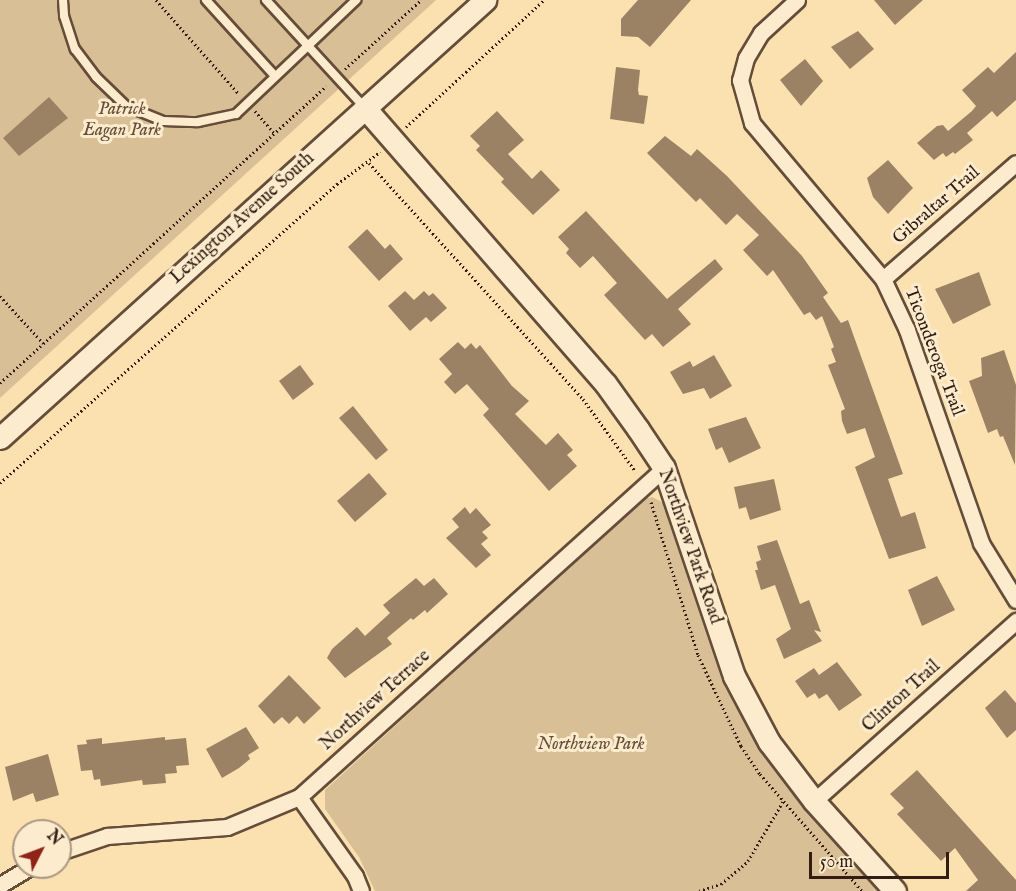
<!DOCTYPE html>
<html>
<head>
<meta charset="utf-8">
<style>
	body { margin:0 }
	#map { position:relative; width:1016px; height:891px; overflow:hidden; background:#fbe0b0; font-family:"IM FELL English",serif }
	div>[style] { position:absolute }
	.green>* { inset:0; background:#d9bf95 }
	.building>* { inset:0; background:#9b8265 }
	.path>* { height:3px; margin-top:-1.5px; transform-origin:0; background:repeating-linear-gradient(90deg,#331c13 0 1.5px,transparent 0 4.5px) }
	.roads { filter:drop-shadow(2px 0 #654d3a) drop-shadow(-2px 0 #654d3a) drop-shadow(0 2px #654d3a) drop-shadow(0 -2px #654d3a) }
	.lane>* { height:8px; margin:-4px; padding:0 4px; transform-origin:4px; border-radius:4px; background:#fcebcc }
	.street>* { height:15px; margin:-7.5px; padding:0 7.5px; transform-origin:7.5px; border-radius:7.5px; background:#fcebcc }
	.secondary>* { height:21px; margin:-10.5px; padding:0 10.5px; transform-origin:10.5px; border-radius:10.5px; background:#fcebcc }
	span { translate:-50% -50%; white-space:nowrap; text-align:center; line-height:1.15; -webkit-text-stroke:6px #fcebcc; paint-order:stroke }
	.park-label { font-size:18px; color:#654d3a; font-style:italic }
	.street-label { font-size:18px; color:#331c13 }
	.north { position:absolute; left:12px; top:819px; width:60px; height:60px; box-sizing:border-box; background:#fcebcc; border:2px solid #ac9882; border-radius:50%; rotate:48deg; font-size:16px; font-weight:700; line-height:24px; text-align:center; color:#331c13 }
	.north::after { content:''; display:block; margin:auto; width:21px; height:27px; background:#8f2418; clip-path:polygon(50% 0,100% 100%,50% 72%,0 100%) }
	.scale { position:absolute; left:809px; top:852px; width:140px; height:27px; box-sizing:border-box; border:3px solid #331c13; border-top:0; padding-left:8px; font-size:18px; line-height:21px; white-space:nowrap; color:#331c13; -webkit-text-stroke:4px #fcebcc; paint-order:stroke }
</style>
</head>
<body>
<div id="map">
	<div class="green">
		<div style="clip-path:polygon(0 0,436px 0,0 398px)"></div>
		<div style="clip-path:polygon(652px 497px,666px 504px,725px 687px,757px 745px,881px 891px,375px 891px,359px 857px,325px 809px,325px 790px,644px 499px)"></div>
	</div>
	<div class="building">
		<div style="clip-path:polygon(638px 0,691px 0,650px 47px,638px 37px,621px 36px,621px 19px)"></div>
		<div style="clip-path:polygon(874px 0,923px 0,895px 25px)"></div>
		<div style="clip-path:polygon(858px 31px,874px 49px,850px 69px,831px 47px)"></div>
		<div style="clip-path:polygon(1016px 52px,1016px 100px,997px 117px,992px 111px,967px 133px,973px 140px,955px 154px,953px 152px,946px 157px,943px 153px,934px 160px,917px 143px,937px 126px,943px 125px,948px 131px,972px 111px,976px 106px,962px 90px,988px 67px,994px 73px)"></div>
		<div style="clip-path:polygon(805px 59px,823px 81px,801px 106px,780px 80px)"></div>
		<div style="clip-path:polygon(616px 67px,640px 70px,638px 90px,639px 95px,648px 96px,644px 124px,610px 119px)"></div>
		<div style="clip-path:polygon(49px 97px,68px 118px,19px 156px,3px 138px)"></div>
		<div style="clip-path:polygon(497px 111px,524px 140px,508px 154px,532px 179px,541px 170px,560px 190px,533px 215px,501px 182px,504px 179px,476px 150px,480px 146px,470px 136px)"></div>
		<div style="clip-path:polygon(665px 136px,691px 156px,697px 149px,727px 176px,802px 256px,828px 293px,823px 297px,841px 323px,848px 320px,903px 474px,888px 479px,901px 517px,915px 512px,926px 548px,889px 559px,855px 467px,875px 457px,865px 428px,847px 434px,842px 421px,841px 411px,845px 409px,828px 365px,836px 362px,831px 349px,834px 347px,822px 316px,816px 320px,810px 312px,804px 315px,773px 270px,767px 276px,743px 250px,759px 235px,737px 214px,726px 225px,700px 198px,696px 202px,647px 153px)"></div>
		<div style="clip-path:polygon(888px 160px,913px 188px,888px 214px,873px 197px,867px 178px)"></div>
		<div style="clip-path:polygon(586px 211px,667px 299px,715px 259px,723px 269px,678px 309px,691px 324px,663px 347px,652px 334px,645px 340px,604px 295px,617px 283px,593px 256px,580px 268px,566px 253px,569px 249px,558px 237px)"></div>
		<div style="clip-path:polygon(367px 229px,385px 249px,390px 244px,403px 259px,379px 281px,348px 247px)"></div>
		<div style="clip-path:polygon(979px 272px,991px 305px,953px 324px,935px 289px)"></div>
		<div style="clip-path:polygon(405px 291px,414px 300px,424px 291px,429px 296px,433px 293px,447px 308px,431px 322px,426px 317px,410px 331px,388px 306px)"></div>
		<div style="clip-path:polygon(458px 342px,465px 349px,471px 343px,476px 349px,480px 345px,512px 386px,529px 401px,515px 414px,546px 445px,558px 433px,573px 450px,567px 455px,577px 466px,549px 491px,483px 415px,489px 409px,467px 384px,455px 394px,444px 382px,452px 374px,439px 359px)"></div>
		<div style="clip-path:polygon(1004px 350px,1016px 385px,1015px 465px,1003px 436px,1000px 437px,997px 429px,988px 433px,969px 381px,982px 376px,981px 358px)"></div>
		<div style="clip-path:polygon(714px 355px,732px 386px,710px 399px,704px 388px,683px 394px,670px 372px,690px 361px,693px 367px)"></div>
		<div style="clip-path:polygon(300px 365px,314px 384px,293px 400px,279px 381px)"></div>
		<div style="clip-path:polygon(353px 406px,388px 450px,376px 460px,339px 418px)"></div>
		<div style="clip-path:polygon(746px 417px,761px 448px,729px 463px,722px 447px,716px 450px,708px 429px)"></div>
		<div style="clip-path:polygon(369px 473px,387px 494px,355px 522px,337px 501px)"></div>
		<div style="clip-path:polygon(774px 479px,781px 510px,750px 520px,746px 507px,739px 509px,734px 487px)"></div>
		<div style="clip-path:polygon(465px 507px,470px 514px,476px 508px,491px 525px,482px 532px,488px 538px,481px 544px,491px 555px,476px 568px,446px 538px,459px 527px,452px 519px)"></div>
		<div style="clip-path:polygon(777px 540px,800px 604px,809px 600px,821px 632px,814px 630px,822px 641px,784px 659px,776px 639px,791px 629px,775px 585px,761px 590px,755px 570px,758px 570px,756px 562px,761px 560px,757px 546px)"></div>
		<div style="clip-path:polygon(937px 576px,955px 610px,922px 626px,908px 590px)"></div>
		<div style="clip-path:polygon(416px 578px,424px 586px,434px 578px,448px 594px,427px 613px,425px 610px,413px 620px,411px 618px,387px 638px,392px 644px,345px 678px,327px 658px,332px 649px,357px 627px,365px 636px,390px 613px,383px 605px)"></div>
		<div style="clip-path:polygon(837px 662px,862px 695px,839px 711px,827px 694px,819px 699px,815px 693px,807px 698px,795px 681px,814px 668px,819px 675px)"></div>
		<div style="clip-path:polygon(289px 675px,321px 708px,304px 724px,297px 716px,289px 724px,282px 717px,274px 724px,258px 706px)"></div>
		<div style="clip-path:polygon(1005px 690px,1016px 703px,1016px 730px,1007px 738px,985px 708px)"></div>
		<div style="clip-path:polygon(246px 727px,259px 748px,248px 755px,250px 759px,239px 768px,222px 778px,206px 749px)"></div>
		<div style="clip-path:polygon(165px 737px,165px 740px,186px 738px,189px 765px,176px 766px,177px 773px,165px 774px,166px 783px,143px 785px,142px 780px,101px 786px,100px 779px,94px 780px,92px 770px,81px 771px,77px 745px,87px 744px,86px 740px,102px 738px,102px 744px)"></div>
		<div style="clip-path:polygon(48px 754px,59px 795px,36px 802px,33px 793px,13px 801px,5px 767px)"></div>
		<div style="clip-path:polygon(917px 770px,1016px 880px,1016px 891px,966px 891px,978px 880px,955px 848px,941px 861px,897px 814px,904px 808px,890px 794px)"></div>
	</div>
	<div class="path">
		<div style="left:156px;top:0;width:124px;rotate:48.6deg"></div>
		<div style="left:345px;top:69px;width:103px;rotate:-42.2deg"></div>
		<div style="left:255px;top:111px;width:29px;rotate:49deg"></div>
		<div style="left:406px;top:127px;width:188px;rotate:-42.6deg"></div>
		<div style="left:369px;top:163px;width:319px;rotate:47.8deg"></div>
		<div style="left:583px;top:399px;width:90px;rotate:54deg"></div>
		<div style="left:0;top:296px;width:64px;rotate:47.5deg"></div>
		<div style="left:0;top:383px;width:441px;rotate:-42.3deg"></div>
		<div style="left:0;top:483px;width:451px;rotate:-41.6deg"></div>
		<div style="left:337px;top:184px;width:54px;rotate:-36.7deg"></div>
		<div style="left:651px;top:502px;width:160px;rotate:72.9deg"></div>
		<div style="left:698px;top:655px;width:101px;rotate:64.7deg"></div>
		<div style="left:741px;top:746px;width:34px;rotate:56deg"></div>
		<div style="left:760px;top:774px;width:155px;rotate:48.9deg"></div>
		<div style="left:699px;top:891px;width:23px;rotate:-18deg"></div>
		<div style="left:721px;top:884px;width:35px;rotate:-40deg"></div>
		<div style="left:748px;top:861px;width:71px;rotate:-59.5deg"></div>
	</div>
	<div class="roads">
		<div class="lane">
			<div style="left:63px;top:0;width:16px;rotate:86deg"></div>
			<div style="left:64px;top:16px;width:35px;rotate:72deg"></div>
			<div style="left:75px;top:49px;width:35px;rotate:53deg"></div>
			<div style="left:96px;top:77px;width:42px;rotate:44deg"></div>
			<div style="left:126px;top:106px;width:40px;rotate:22deg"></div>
			<div style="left:163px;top:121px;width:35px;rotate:2deg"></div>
			<div style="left:198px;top:122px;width:39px;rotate:-12deg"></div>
			<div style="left:236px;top:114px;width:166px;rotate:-43.5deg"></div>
			<div style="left:206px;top:0;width:103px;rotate:47.8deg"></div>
			<div style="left:266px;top:0;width:145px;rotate:47.5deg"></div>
		</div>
		<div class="street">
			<div style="left:797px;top:0;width:49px;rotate:137.5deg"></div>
			<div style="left:761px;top:33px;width:29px;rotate:121deg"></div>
			<div style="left:746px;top:58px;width:23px;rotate:105deg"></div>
			<div style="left:740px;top:80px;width:45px;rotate:74.4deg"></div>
			<div style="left:752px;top:123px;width:204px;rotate:50deg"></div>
			<div style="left:883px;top:279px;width:56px;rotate:64.8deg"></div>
			<div style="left:907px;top:330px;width:225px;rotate:70.8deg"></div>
			<div style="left:981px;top:543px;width:67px;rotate:58.4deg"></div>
			<div style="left:883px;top:279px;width:176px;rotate:-41.1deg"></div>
			<div style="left:299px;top:797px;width:97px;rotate:54.7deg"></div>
			<div style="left:355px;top:876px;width:16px;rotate:68deg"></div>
			<div style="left:814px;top:801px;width:271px;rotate:-41.7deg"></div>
			<div style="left:60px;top:852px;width:50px;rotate:-18.8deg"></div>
			<div style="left:107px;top:836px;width:120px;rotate:-4.3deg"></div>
			<div style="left:227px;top:827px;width:78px;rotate:-22.6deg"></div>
			<div style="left:299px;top:797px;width:491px;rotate:-42deg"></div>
			<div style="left:0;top:885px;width:35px;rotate:-31deg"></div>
		</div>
		<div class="secondary">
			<div style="left:365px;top:108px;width:365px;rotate:48.9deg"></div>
			<div style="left:605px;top:383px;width:57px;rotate:54.3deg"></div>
			<div style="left:638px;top:429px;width:47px;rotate:56.3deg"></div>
			<div style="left:664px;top:468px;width:219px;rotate:71.4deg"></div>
			<div style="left:734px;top:676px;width:75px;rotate:62.1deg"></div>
			<div style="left:769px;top:742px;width:74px;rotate:52.7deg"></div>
			<div style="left:814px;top:801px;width:121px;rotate:48deg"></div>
			<div style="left:0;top:438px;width:654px;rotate:-42.08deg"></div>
		</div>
	</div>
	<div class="park-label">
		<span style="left:122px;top:121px">Patrick<br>Eagan Park</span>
		<span style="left:591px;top:745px">Northview Park</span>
	</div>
	<div class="street-label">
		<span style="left:937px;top:206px;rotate:-41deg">Gibraltar Trail</span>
		<span style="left:243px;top:219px;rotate:-42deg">Lexington Avenue South</span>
		<span style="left:933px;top:352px;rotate:69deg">Ticonderoga Trail</span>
		<span style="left:689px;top:547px;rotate:71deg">Northview Park Road</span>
		<span style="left:902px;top:697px;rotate:-42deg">Clinton Trail</span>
		<span style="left:376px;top:701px;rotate:-42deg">Northview Terrace</span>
	</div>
	<div class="north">N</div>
	<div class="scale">50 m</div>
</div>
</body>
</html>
